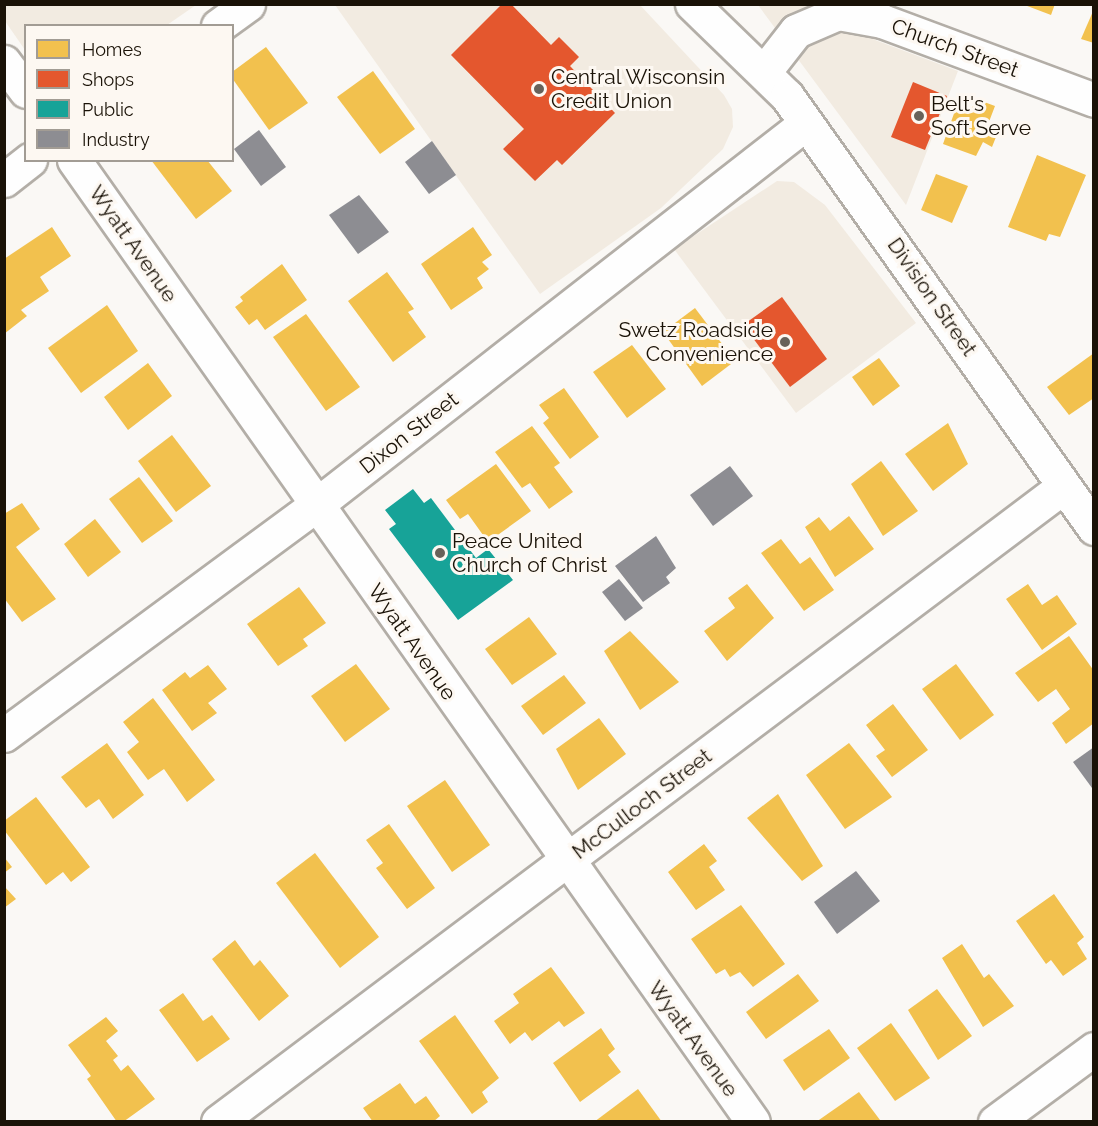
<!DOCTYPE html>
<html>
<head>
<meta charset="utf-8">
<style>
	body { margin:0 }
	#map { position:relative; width:1098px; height:1126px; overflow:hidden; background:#faf8f5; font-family:Raleway,sans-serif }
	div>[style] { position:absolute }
	.built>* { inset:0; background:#f2ebe1 }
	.homes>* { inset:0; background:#f2c14e }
	.shops>* { inset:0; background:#e4572e }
	.public>* { inset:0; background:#17a398 }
	.industry>* { inset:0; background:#8d8d92 }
	.roads { filter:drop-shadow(2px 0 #b3aea7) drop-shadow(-2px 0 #b3aea7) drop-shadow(0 2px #b3aea7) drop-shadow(0 -2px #b3aea7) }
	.minor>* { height:33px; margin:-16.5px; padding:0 16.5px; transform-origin:16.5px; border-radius:16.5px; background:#fefefe }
	.tertiary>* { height:33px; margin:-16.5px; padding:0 16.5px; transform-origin:16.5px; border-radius:16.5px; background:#fefefe }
	.secondary>* { height:33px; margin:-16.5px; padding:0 16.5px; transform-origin:16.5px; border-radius:16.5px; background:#fefefe }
	.dots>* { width:16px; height:16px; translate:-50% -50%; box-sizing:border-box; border:3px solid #fdf8f2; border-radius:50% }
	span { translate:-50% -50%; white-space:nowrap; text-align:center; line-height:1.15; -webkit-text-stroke:6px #fdf8f2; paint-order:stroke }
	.street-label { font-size:21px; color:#1a1207 }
	.poi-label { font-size:21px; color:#1a1207 }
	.left { translate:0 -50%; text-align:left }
	.right { translate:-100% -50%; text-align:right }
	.frame { position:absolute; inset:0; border:6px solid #1a1207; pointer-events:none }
	.legend { position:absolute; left:24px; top:24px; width:210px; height:138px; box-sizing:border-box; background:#fdf8f2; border:2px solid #a29c94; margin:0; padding:8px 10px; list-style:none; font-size:18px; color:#1a1207 }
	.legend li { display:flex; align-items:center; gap:12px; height:30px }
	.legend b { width:30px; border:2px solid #a29c94 }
</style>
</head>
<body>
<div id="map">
	<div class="built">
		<div style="clip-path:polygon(4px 5px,5px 4px,196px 5px,167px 25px,26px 26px,25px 50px,5px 21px)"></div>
		<div style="clip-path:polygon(335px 5px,640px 5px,724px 95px,732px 109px,733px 127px,723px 149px,661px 208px,540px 294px)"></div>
		<div style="clip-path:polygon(758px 5px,888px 5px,875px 40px,958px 71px,906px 205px)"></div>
		<div style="clip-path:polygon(777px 181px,794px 182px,825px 205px,916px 323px,796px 413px,674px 249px)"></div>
	</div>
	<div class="homes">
		<div style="clip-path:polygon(1022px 4px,1055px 4px,1051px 15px)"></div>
		<div style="clip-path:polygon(1094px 9px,1094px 43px,1081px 39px)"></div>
		<div style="clip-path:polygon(266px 47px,308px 103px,269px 130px,232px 78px,232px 72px)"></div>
		<div style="clip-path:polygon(373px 71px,415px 129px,380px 154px,337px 97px)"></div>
		<div style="clip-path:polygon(976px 99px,995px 106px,987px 127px,998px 132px,992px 147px,983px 142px,976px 156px,943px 144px,956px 108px,970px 113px)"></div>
		<div style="clip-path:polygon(1037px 155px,1086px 175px,1060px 237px,1049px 234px,1046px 241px,1008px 227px)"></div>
		<div style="clip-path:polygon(151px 160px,207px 160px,232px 191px,196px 219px)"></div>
		<div style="clip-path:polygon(936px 174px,968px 186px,952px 223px,921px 210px)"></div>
		<div style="clip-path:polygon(52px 227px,71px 256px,40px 277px,49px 291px,21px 310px,27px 316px,4px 334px,4px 259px)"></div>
		<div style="clip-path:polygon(473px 227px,492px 255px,482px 262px,489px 269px,477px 278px,483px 288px,451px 310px,421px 264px)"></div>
		<div style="clip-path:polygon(282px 264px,307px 300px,265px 330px,257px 319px,249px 325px,235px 307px,243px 301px,240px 297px)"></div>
		<div style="clip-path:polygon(387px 272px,414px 309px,408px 312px,426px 337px,393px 362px,348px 301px)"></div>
		<div style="clip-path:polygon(107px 305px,138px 351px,81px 393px,48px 348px)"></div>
		<div style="clip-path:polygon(695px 308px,735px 361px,702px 386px,663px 332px)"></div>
		<div style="clip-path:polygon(306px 314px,360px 387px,326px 411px,273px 337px)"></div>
		<div style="clip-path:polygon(632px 345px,666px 389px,627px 418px,593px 372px)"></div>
		<div style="clip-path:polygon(1094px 353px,1094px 398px,1069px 415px,1047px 387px)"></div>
		<div style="clip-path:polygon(879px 358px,900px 386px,873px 406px,852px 377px)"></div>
		<div style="clip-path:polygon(148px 363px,172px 396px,128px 430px,104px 397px)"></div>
		<div style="clip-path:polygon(564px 388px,599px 437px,570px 459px,543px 423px,549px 418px,539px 405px)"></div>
		<div style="clip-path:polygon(948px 423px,968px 464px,933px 491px,905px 454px)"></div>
		<div style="clip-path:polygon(532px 426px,560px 463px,554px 467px,573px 492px,549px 509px,530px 483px,522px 488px,495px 452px)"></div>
		<div style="clip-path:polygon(172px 435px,211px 486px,176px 512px,138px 461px)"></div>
		<div style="clip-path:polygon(881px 461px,918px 511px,883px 536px,851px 484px)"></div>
		<div style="clip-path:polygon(496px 464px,531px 511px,488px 542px,468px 514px,460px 519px,446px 500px)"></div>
		<div style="clip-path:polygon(139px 477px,173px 521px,142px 543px,109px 499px)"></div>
		<div style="clip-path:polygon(22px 503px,40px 529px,16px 547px,56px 599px,22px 622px,4px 598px,4px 514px)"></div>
		<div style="clip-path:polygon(849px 516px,874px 549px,835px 577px,805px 527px,819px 517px,830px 531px)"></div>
		<div style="clip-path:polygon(95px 519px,121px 552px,88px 577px,64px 544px)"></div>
		<div style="clip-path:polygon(781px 539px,800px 564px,810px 557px,834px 590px,804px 611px,761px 553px)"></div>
		<div style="clip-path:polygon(747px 584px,774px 618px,727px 661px,704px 631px,735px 608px,728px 598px)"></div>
		<div style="clip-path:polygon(1028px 584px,1042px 605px,1057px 595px,1077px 624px,1042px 650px,1006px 599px)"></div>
		<div style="clip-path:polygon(299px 587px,326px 623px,303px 639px,308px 646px,278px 666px,247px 624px)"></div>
		<div style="clip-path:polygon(529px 617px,557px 654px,512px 685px,485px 649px)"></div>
		<div style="clip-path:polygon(630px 631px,679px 682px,640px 710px,604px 651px)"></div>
		<div style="clip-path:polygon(1069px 636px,1094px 671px,1094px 723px,1066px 744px,1052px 723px,1070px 709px,1056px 689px,1038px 702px,1015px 673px)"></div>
		<div style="clip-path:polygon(356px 664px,390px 709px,345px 742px,311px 696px)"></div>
		<div style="clip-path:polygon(956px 664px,994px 715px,960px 740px,922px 689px)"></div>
		<div style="clip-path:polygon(208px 665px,227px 689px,208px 703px,217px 713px,192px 731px,162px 690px,185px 672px,190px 678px)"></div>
		<div style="clip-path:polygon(564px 675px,586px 703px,543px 735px,521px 706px)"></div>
		<div style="clip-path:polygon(153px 698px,215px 780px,187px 802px,164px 769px,148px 780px,127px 752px,139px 742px,123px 722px)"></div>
		<div style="clip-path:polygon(893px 704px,928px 750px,892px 777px,876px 756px,885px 750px,866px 725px)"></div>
		<div style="clip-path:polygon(599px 718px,626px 754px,578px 790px,556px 749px)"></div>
		<div style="clip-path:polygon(107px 743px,144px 795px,113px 819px,99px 799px,86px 808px,61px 777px)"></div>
		<div style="clip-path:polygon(849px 743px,892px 797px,845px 829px,806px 775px)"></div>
		<div style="clip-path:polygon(445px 780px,490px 845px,452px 872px,407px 806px)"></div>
		<div style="clip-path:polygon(778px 794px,823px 866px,802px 881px,747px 818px)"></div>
		<div style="clip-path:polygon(36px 797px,90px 867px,71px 882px,63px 872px,46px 885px,4px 830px,4px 821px)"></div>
		<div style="clip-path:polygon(389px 824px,435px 888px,407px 909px,376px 868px,383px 863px,366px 840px)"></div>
		<div style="clip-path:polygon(704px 844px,717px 861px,709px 867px,725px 890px,696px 910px,668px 872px)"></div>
		<div style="clip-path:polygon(315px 853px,379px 937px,340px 968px,276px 883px)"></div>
		<div style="clip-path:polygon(4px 857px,12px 867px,4px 873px)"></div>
		<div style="clip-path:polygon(4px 886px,16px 899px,4px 908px)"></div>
		<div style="clip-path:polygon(1054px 894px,1084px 937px,1077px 943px,1087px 959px,1063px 976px,1051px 960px,1046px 964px,1016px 921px)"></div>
		<div style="clip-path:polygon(741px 905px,785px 964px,753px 987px,740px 972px,730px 977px,725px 969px,716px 974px,691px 939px)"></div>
		<div style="clip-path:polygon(235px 940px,254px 966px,260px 960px,289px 996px,259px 1021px,212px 959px)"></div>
		<div style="clip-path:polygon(962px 944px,984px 978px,989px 974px,1014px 1006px,983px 1027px,942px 958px)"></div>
		<div style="clip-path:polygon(551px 967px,585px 1013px,564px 1027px,559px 1021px,532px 1041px,525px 1032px,510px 1044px,494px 1021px,519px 1003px,513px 994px)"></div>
		<div style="clip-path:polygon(798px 974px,819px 1001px,766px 1039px,746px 1012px)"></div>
		<div style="clip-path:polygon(937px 989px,972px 1036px,938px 1060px,908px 1010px)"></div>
		<div style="clip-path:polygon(183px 993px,203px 1021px,212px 1015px,230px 1039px,197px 1062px,159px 1010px)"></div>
		<div style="clip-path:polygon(455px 1015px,499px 1078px,482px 1092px,488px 1102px,472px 1114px,419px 1041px)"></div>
		<div style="clip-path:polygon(106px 1017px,118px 1031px,106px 1041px,118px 1056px,113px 1060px,121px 1071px,128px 1065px,155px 1099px,123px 1122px,117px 1122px,87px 1079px,91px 1076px,68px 1045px)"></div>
		<div style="clip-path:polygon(891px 1023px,930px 1078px,895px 1101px,857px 1048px)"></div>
		<div style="clip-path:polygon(601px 1028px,615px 1049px,608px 1055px,621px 1072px,580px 1102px,553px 1063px)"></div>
		<div style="clip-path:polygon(829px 1029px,850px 1058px,804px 1091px,783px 1060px)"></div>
		<div style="clip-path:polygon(400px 1083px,415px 1104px,426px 1096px,440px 1116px,433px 1122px,373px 1122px,363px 1108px)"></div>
		<div style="clip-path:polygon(638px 1089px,662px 1122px,594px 1122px)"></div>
		<div style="clip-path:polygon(859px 1092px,880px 1120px,816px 1122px)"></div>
	</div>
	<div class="shops">
		<div style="clip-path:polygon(502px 4px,511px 4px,551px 45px,559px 37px,579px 57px,570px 66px,615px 113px,562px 165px,557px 160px,535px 181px,503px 149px,524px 129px,451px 55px)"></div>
		<div style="clip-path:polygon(913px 82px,947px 96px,925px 150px,891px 137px)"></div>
		<div style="clip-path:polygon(782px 297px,827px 359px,790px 387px,743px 325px)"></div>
	</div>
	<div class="public">
		<div style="clip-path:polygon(413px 489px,424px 503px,431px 498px,476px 558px,488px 549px,513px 580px,458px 620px,389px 529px,396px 524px,385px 510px)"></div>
	</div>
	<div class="industry">
		<div style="clip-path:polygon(259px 130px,286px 167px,261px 186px,234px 149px)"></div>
		<div style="clip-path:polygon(432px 141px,456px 175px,429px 194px,405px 162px)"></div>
		<div style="clip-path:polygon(359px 195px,389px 232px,358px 254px,329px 215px)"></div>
		<div style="clip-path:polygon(730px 466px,753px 496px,713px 526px,690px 495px)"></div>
		<div style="clip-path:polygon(656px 536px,676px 568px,666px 577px,670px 583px,643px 602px,615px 566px)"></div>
		<div style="clip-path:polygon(619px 579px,643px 608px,625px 621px,602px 592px)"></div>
		<div style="clip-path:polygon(1094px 747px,1094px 787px,1092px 788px,1073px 762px)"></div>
		<div style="clip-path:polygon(856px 871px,880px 901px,837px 934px,814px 902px)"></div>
	</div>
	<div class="roads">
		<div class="minor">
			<div style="left:218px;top:26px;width:37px;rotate:-36deg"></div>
			<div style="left:4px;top:62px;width:36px;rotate:53deg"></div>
			<div style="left:764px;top:72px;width:52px;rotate:-52deg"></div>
			<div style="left:796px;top:31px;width:46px;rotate:-23.2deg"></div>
			<div style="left:838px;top:13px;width:45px;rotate:10.3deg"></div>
			<div style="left:882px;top:21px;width:226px;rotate:20.4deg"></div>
			<div style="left:74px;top:160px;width:1177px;rotate:54.78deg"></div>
			<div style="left:4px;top:180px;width:33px;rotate:-38deg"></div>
			<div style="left:218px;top:1122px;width:1058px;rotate:-36.93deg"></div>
			<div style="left:995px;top:1122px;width:123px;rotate:-36.4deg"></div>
		</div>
		<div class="tertiary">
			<div style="left:4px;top:735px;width:388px;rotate:-36.4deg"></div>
			<div style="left:316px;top:505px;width:621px;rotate:-37.94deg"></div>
		</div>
		<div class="secondary">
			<div style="left:692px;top:4px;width:132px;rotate:44.1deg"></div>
			<div style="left:787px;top:96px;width:530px;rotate:54.6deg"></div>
		</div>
	</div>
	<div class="dots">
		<div style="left:539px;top:89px;background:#68625a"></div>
		<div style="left:919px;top:116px;background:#68625a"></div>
		<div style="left:785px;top:342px;background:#68625a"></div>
		<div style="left:440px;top:553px;background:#68625a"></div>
	</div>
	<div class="street-label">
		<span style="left:955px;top:48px;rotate:20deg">Church Street</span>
		<span style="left:133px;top:244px;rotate:55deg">Wyatt Avenue</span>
		<span style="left:932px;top:297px;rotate:55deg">Division Street</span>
		<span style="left:409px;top:433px;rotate:-38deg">Dixon Street</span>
		<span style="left:412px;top:642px;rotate:55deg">Wyatt Avenue</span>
		<span style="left:642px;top:804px;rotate:-37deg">McCulloch Street</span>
		<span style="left:693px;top:1039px;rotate:54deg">Wyatt Avenue</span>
	</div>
	<div class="poi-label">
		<span class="left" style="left:551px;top:89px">Central Wisconsin<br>Credit Union</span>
		<span class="left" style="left:931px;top:116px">Belt's<br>Soft Serve</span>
		<span class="right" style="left:773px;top:342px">Swetz Roadside<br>Convenience</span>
		<span class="left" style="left:452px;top:553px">Peace United<br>Church of Christ</span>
	</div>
	<div class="frame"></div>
	<ul class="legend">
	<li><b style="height:16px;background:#f2c14e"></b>Homes</li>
	<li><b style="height:16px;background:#e4572e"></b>Shops</li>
	<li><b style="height:16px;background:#17a398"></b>Public</li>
	<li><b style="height:16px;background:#8d8d92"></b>Industry</li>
	</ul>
</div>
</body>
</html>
